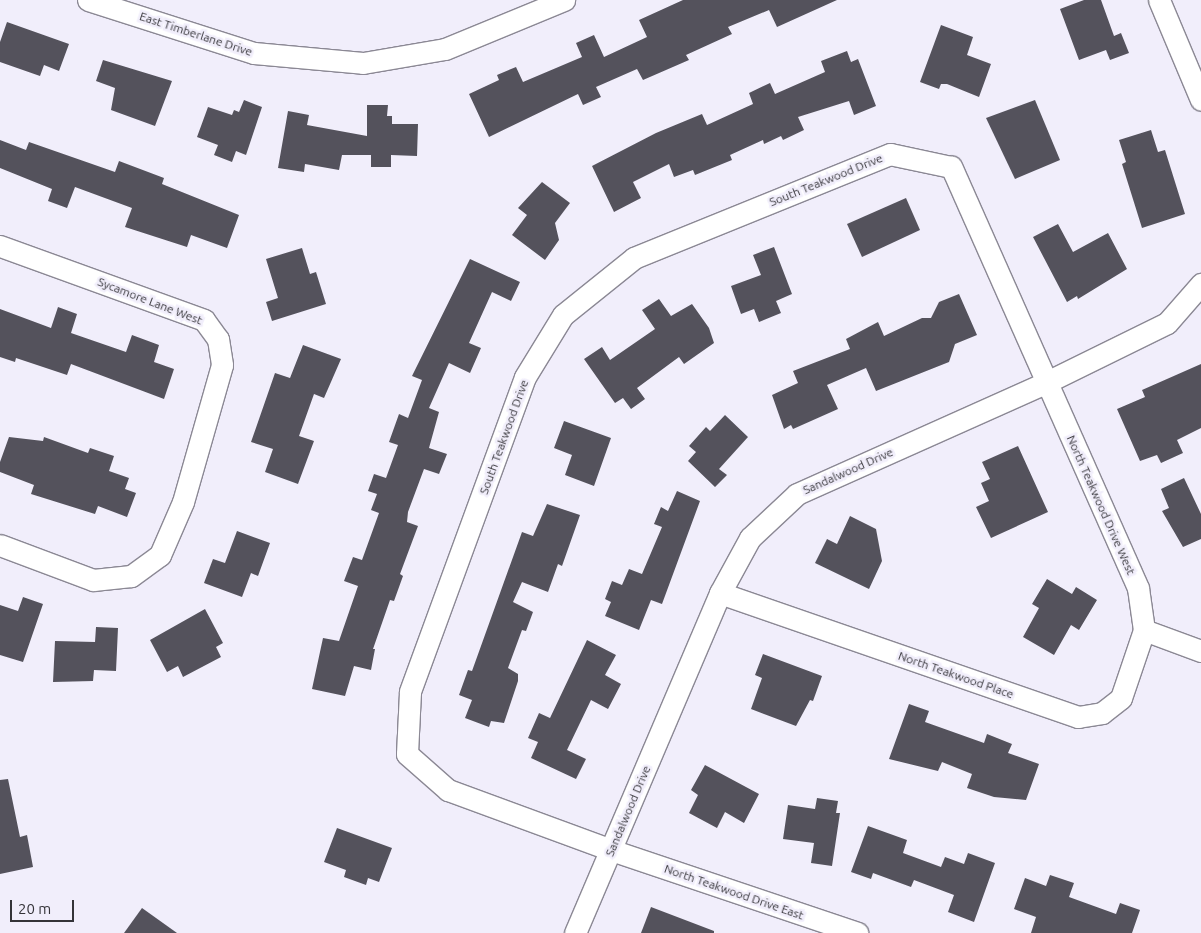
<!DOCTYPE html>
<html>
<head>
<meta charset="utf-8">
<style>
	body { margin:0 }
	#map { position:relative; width:1201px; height:933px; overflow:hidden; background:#f1eefb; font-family:Ubuntu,sans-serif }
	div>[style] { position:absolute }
	.building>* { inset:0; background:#54525c }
	.roads { filter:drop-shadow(1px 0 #8b8894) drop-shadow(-1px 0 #8b8894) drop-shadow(0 1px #8b8894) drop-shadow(0 -1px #8b8894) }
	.street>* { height:21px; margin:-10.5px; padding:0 10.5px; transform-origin:10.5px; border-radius:10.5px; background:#fff }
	span { translate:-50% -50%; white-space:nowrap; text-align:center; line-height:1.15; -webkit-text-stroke:5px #f1eefb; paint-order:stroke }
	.street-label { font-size:12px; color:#343338 }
	.scale { position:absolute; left:10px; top:900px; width:64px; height:22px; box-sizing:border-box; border:2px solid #343338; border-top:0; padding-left:6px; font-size:15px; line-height:18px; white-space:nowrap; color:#343338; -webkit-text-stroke:4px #f1eefb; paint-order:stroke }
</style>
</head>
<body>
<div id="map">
	<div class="building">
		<div style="clip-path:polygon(683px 0,837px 0,777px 27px,769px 10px,728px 27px,732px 34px,686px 55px,689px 60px,643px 80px,637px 69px,596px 87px,601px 97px,583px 105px,578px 94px,489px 137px,469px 94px,499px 80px,497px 75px,516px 67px,523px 82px,582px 57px,576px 43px,594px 35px,604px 57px,647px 37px,639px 20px)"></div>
		<div style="clip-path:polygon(1084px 0,1101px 0,1114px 36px,1121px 33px,1129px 53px,1110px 60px,1106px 50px,1079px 60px,1060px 9px)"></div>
		<div style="clip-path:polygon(7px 22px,69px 44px,59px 71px,44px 65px,40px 76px,0 62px,0 42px)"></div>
		<div style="clip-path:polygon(941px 25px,973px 37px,967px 55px,991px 64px,979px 97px,947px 84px,941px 84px,939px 89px,920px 82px)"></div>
		<div style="clip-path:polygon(847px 51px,851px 62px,858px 59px,876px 106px,854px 115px,849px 101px,798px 117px,804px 130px,783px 140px,781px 136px,764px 144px,763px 140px,730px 155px,732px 160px,695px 175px,693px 170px,674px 177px,669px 164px,633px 182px,641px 198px,614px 212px,592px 166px,656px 133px,702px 114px,707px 125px,753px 104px,749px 93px,770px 83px,775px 94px,825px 72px,821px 61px)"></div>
		<div style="clip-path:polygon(103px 60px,172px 81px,155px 126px,111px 110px,115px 88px,96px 81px)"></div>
		<div style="clip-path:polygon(244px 100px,262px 107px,246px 155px,236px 151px,232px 162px,214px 155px,218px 145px,197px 137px,208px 107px,232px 115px,234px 110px,239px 112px)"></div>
		<div style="clip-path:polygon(1035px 100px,1060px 160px,1015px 179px,986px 118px)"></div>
		<div style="clip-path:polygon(367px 105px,388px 105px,387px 116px,392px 116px,392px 124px,418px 124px,417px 156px,391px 155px,391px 167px,371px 167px,371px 155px,342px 155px,339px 170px,305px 164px,304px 172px,278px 168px,288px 111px,309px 115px,307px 125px,367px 136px)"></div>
		<div style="clip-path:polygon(1151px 130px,1158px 152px,1165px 150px,1185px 214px,1142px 228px,1122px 164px,1126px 162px,1119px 140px)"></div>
		<div style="clip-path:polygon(0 140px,26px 150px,29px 142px,115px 172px,119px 161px,164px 178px,162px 184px,239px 215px,227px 248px,191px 235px,187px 247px,125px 227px,132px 208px,75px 187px,67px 208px,48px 201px,52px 189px,0 168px)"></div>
		<div style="clip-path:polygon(542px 182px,570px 203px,555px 223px,559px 240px,545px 260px,512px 235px,527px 215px,518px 208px)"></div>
		<div style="clip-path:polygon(906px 198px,920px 230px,862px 257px,847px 224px)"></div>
		<div style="clip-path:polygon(1058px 224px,1073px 252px,1108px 233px,1127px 269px,1078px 299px,1077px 296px,1067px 302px,1033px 237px)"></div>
		<div style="clip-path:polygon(774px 247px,792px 294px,776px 301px,781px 313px,759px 322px,754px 309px,741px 314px,731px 286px,761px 275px,753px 255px)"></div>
		<div style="clip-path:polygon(302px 248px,310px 274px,316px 272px,326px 304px,272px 321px,266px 302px,278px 298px,266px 259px)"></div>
		<div style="clip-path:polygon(470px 259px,520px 282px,511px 301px,492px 292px,469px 343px,481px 348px,470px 373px,449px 363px,429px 408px,439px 412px,429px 448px,447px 454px,439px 474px,424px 469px,408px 512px,407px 522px,418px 526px,400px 574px,403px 576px,394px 601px,390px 600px,373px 649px,375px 649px,371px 670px,354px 666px,345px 696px,312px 689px,323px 638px,339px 641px,358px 586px,344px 581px,353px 557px,362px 560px,379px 513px,371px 510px,377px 494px,368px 491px,374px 474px,386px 478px,398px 445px,389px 442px,399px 414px,408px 418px,422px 380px,412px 376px)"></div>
		<div style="clip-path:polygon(959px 294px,977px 335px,955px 344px,949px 362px,876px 391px,866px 368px,827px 385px,838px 409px,793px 429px,791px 425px,784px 429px,772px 395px,798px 383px,793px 371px,850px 349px,846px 339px,878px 322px,884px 336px,922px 318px,931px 318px,939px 302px)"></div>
		<div style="clip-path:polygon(659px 299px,671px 316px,692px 304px,709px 328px,714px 343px,684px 364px,679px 357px,637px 388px,645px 399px,631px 409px,623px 398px,615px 403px,584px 359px,602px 347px,610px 360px,655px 329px,642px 310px)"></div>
		<div style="clip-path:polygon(58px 307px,77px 314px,71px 333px,126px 352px,132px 335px,159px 345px,154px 362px,174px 369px,164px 399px,71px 364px,67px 375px,16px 358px,15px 362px,0 357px,0 309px,51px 328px)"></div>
		<div style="clip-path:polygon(303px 345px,341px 359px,324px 398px,314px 394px,299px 436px,314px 441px,298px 484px,265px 472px,273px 449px,251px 442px,275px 373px,290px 378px)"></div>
		<div style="clip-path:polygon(1201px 364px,1201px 428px,1177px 440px,1183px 453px,1161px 463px,1157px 455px,1140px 461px,1117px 409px,1145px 397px,1142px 390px)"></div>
		<div style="clip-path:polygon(725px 415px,748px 437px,719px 469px,727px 475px,715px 487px,688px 461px,696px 452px,689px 446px,706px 427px,710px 431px)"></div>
		<div style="clip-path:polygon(564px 421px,611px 438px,594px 486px,565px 475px,572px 455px,554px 448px)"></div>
		<div style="clip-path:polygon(9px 437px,43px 441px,44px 437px,88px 453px,90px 448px,114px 456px,109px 471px,129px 478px,125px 489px,136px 493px,127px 517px,98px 506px,95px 514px,31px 494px,34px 485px,0 472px,0 462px)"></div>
		<div style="clip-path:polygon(1018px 446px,1048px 512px,991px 538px,976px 507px,989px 501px,981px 483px,990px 479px,982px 462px)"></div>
		<div style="clip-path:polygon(1184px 478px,1201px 514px,1201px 539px,1183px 547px,1162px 511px,1169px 508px,1161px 489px)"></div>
		<div style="clip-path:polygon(677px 491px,700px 501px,662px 604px,651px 600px,639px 630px,605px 616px,611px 602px,605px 599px,612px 581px,622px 585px,629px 569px,642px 574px,662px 527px,654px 524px,661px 507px,668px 511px)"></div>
		<div style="clip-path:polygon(547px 504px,580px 515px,562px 566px,558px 564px,548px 592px,522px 582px,513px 602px,533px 612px,526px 631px,522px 630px,508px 668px,518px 674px,518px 681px,504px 723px,491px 721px,489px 727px,465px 718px,472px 700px,459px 695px,468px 670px,472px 671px,522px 532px,533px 536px)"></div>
		<div style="clip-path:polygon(850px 516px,876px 529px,882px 561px,869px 589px,815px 563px,827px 539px,837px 544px)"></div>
		<div style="clip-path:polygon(237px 531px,270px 543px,258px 576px,251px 573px,242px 597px,204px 583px,213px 559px,225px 563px)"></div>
		<div style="clip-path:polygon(1047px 579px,1072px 594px,1076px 587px,1097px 600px,1079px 630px,1071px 625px,1054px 655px,1023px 637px,1039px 608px,1032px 604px)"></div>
		<div style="clip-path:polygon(23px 597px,43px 604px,23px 662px,0 655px,0 605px,18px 611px)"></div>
		<div style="clip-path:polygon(205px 609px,223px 643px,216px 647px,221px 657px,183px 677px,178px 666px,167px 672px,150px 640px)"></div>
		<div style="clip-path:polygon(96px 627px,118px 628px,116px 671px,94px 670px,93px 681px,53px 682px,55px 641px,95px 642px)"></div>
		<div style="clip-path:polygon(587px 640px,616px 655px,605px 675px,621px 684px,608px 709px,591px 700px,567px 750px,586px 759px,576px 779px,531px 758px,538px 742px,528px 738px,539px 713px,550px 718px)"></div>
		<div style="clip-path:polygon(763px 654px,822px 676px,813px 701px,810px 700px,796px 726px,751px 709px,762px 678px,755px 675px)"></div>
		<div style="clip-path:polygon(909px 704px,929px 711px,925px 722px,984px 743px,987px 734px,1012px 744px,1008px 753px,1039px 764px,1026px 800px,994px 797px,967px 788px,972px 774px,942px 762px,938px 771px,889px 759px)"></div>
		<div style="clip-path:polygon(705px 765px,759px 794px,744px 823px,725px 812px,717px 828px,689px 813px,698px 795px,691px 790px)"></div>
		<div style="clip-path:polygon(8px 779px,20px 837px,27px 835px,33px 867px,0 874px,0 780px)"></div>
		<div style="clip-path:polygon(817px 798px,838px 801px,836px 813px,840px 813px,832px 866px,811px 863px,814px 843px,783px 839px,788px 805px,815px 809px)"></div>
		<div style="clip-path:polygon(868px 826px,907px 840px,903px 853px,941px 867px,945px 857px,964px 864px,968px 853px,995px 863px,974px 922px,948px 912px,954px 895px,914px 880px,911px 887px,873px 873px,871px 879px,851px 872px)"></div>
		<div style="clip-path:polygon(337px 828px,392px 848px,379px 882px,368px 878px,366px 885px,344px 877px,346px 870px,324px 862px)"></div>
		<div style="clip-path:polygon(1050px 875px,1074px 883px,1069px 897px,1116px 914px,1120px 903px,1140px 910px,1132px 933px,1031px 933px,1036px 917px,1014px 909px,1025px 878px,1046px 886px)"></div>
		<div style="clip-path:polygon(651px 907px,714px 931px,714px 933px,641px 933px)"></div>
		<div style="clip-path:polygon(142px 908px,177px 933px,124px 933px)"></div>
	</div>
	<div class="roads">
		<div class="street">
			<div style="left:88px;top:0;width:174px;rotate:17.7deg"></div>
			<div style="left:254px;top:53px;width:109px;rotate:5.2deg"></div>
			<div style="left:363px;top:63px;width:83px;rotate:-9.7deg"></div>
			<div style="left:445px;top:49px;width:129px;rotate:-22.4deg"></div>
			<div style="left:1159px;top:0;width:108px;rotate:67.2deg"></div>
			<div style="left:0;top:246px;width:217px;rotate:19.9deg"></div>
			<div style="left:204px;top:320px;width:24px;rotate:54deg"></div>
			<div style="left:218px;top:339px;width:26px;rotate:81deg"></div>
			<div style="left:222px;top:365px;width:142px;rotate:105.9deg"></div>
			<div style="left:183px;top:502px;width:58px;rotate:113.5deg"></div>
			<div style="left:160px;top:555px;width:36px;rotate:144deg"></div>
			<div style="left:131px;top:576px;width:38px;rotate:174deg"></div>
			<div style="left:93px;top:580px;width:99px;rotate:-159.4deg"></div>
			<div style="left:720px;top:593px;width:379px;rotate:19.1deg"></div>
			<div style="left:1078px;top:717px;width:24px;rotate:-9deg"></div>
			<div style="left:1102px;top:713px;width:24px;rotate:-38deg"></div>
			<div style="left:1121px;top:698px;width:72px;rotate:-71.3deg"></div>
			<div style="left:1144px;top:630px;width:42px;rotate:-98.1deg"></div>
			<div style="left:1138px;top:588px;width:461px;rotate:-113.9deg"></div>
			<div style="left:951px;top:167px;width:62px;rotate:-168deg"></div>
			<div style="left:890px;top:154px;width:276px;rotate:157.9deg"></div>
			<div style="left:634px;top:258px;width:91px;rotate:141.2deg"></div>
			<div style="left:563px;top:315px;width:73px;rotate:121.5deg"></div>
			<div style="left:525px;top:377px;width:335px;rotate:110.1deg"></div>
			<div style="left:410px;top:692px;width:62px;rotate:92.8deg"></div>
			<div style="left:407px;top:754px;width:55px;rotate:41.3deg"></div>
			<div style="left:448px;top:790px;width:174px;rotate:20.2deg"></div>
			<div style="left:611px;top:850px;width:260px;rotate:18.6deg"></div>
			<div style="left:1144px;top:630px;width:61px;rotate:20.2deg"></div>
			<div style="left:575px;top:933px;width:370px;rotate:-66.9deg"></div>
			<div style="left:720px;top:593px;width:63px;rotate:-61.4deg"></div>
			<div style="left:750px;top:538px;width:64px;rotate:-43.1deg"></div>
			<div style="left:797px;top:494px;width:272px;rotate:-24.1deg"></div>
			<div style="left:1045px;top:383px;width:136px;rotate:-26.2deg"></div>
			<div style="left:1167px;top:323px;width:52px;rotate:-48.9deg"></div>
		</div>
	</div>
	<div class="street-label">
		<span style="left:196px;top:34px;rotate:18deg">East Timberlane Drive</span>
		<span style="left:826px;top:180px;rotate:-22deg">South Teakwood Drive</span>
		<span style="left:150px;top:301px;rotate:21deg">Sycamore Lane West</span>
		<span style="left:504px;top:437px;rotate:-70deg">South Teakwood Drive</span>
		<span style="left:848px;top:471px;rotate:-24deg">Sandalwood Drive</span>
		<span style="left:1101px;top:505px;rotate:66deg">North Teakwood Drive West</span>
		<span style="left:956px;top:675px;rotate:19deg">North Teakwood Place</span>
		<span style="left:628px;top:811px;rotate:-67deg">Sandalwood Drive</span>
		<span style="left:734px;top:892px;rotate:19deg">North Teakwood Drive East</span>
	</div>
	<div class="scale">20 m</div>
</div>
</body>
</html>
